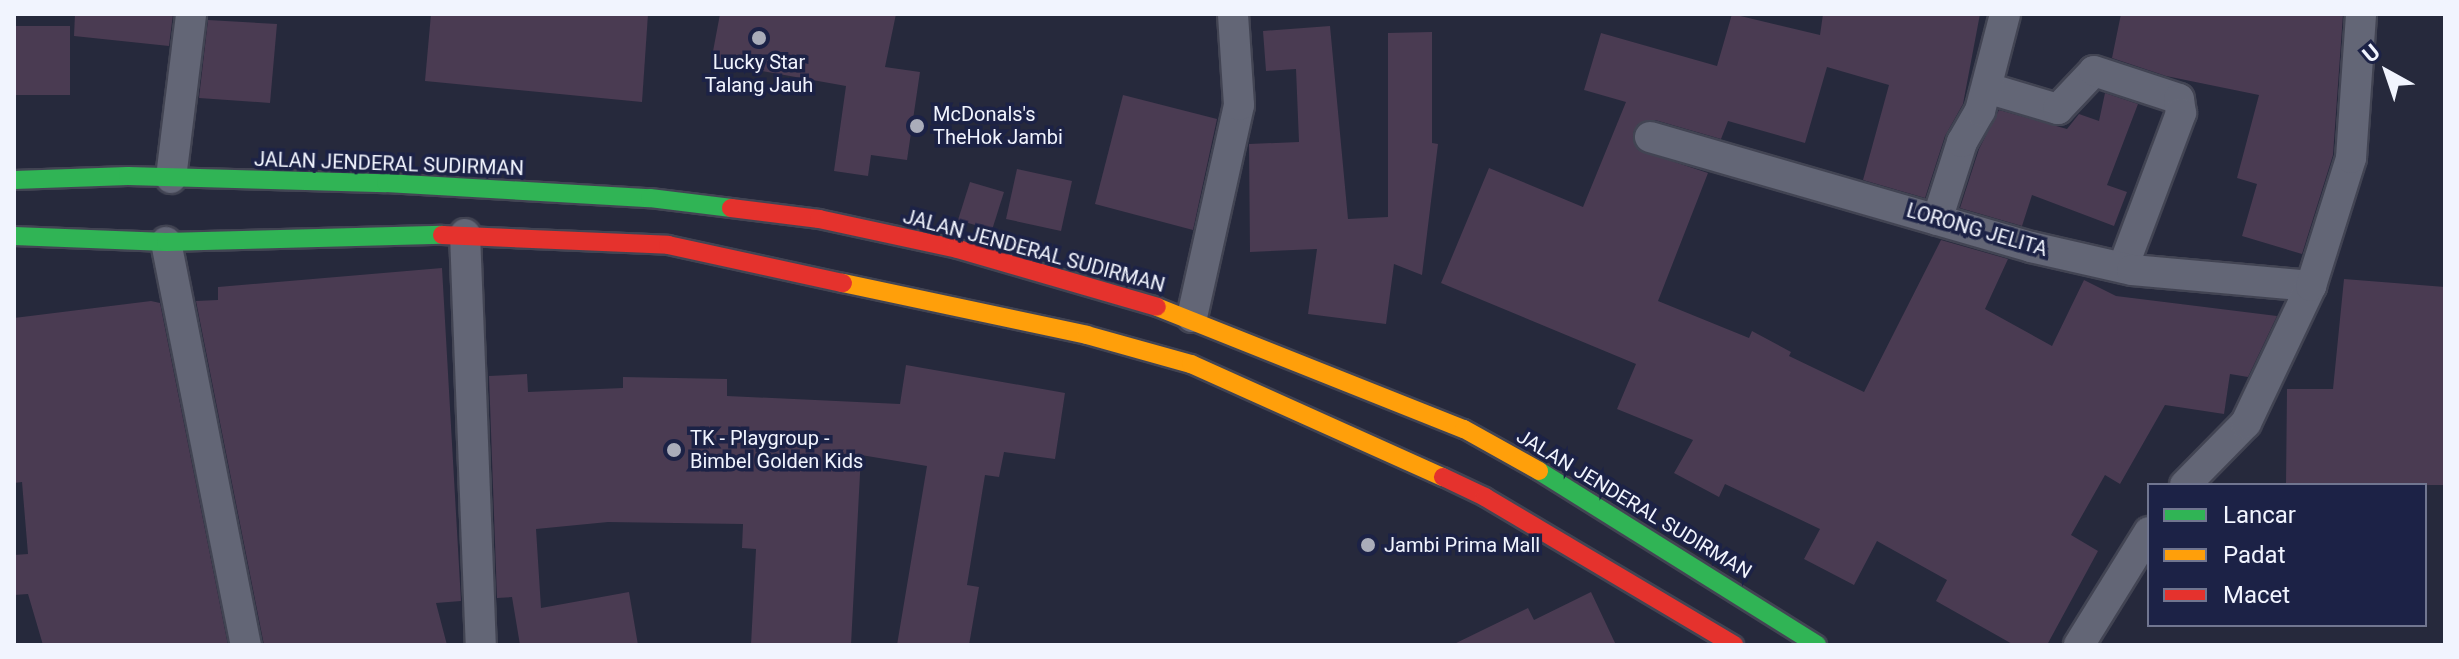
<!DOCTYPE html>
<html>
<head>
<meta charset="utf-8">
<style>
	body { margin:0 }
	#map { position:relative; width:2459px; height:659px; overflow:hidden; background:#26293c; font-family:Roboto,sans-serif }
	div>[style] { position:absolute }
	.building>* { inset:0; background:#4a3b52 }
	.roads { filter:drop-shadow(2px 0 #424453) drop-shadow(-2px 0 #424453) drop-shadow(0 2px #424453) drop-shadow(0 -2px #424453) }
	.street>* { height:30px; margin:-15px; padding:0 15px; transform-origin:15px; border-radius:15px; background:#636676 }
	.fast>* { height:18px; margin:-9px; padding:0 9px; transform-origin:9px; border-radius:9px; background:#30b455 }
	.slow>* { height:18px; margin:-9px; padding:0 9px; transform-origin:9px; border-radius:9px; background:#ff9f0a }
	.jam>* { height:18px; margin:-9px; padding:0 9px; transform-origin:9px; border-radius:9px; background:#e5322d }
	.dots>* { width:22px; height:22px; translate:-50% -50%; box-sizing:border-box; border:4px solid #1c2246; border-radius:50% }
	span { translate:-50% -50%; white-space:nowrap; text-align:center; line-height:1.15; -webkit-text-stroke:7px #1c2246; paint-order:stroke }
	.poi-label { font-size:20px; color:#f1f4fe }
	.left { translate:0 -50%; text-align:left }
	.street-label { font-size:20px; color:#f1f4fe }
	.frame { position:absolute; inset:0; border:16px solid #f1f4fe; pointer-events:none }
	.legend { position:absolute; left:2147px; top:483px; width:280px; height:144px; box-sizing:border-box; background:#1c2246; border:2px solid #717690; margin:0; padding:10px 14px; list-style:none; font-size:24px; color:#f1f4fe }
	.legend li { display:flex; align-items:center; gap:16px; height:40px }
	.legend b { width:40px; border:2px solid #717690 }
	.north { position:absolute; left:2347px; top:32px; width:80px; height:80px; -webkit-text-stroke:6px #1c2246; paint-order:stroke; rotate:320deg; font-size:22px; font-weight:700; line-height:32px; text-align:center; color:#f1f4fe }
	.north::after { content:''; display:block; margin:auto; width:28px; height:36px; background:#f1f4fe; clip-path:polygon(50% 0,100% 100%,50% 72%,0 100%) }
</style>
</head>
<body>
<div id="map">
	<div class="building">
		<div style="clip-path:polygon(75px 14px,173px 14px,169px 46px,74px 36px)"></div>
		<div style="clip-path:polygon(431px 14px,648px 14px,642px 102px,425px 81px)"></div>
		<div style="clip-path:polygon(720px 14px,896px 14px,885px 67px,920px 72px,907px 160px,871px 155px,868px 176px,834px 171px,846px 86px,711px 62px)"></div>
		<div style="clip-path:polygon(1732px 14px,1820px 35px,1823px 14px,1980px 14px,1963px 104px,1945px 136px,1925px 198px,1863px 180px,1889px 85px,1827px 67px,1805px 143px,1728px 121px,1721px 139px,1655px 120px,1638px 124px,1633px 133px,1638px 150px,1708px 173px,1658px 301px,1749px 338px,1752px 331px,1791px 352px,1789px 356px,1864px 392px,1941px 240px,2008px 259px,1985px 309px,2052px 346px,2084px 280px,2116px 296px,2277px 316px,2248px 377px,2230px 374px,2224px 414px,2165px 405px,2120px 484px,2105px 475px,2071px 535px,2098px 551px,2047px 645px,2014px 645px,1936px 601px,1947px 580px,1877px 541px,1854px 585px,1804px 559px,1820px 529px,1725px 484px,1719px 497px,1674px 473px,1693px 440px,1617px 409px,1636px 364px,1441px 283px,1489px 168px,1583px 207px,1626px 102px,1584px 90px,1601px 33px,1717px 66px)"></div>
		<div style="clip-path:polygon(2121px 14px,2343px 14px,2333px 155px,2302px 254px,2242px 236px,2257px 184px,2237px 178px,2259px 95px,2166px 76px,2112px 58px)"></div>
		<div style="clip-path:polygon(208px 20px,277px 24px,270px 103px,199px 98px)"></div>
		<div style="clip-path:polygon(14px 26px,70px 26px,70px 95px,14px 95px)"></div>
		<div style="clip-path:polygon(1330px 26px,1348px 219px,1388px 217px,1388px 33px,1432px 32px,1432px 143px,1438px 144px,1422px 275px,1394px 264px,1386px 324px,1308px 314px,1317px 249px,1250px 252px,1249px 144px,1299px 142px,1296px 69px,1266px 71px,1263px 31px)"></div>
		<div style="clip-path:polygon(2105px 93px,2138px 104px,2107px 185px,2127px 192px,2114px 226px,2032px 195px,2022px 226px,1960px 208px,1979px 149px,1999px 110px,2067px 129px,2079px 114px,2099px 121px)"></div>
		<div style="clip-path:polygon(1123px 95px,1217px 119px,1193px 230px,1095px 204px)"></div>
		<div style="clip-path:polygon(1017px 169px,1072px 181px,1061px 231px,1006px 219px)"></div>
		<div style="clip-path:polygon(970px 182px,1004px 192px,992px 230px,958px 220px)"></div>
		<div style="clip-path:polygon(442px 268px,461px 601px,436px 603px,447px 645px,264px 645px,196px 301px,218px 300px,218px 287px)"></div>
		<div style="clip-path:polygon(2344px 279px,2445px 287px,2445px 485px,2286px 485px,2287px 389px,2333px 389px)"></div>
		<div style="clip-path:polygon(151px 301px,160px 303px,228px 645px,43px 645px,28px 594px,14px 595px,14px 555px,28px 554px,22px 482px,14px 483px,14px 318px)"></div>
		<div style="clip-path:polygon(906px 365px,1065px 393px,1055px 459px,1004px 452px,999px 477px,985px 475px,967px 585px,979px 587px,969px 645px,897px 645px,927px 466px,861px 455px,851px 645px,751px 645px,756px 549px,742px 548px,743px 524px,608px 522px,536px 529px,541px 608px,629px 592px,638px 645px,520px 645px,512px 597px,497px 598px,489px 376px,527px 374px,528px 392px,623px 388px,623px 377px,727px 379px,727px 396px,900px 404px)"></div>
		<div style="clip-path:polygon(1591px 592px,1616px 645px,1452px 645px,1528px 608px,1534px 620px)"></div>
	</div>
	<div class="roads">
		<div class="street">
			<div style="left:1987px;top:88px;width:74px;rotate:16.5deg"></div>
			<div style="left:2058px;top:109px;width:52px;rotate:-46.5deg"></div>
			<div style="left:2094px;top:71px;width:89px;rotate:18.2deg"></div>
			<div style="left:2179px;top:99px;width:14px;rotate:82deg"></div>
			<div style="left:2181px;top:113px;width:165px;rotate:110.6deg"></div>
			<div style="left:1650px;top:137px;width:397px;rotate:16.1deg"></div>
			<div style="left:2031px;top:247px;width:104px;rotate:12.8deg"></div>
			<div style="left:2132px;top:270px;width:180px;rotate:5.1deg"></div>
			<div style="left:171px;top:178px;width:165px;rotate:-83deg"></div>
			<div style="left:1937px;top:220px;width:82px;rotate:-72.2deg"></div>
			<div style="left:1962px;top:142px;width:36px;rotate:-60deg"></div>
			<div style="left:1980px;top:111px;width:100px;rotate:-75.5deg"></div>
			<div style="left:465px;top:234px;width:411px;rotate:87.8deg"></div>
			<div style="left:166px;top:242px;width:411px;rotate:78.8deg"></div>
			<div style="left:1192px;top:317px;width:217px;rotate:-77.5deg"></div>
			<div style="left:1239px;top:105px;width:91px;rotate:-93.8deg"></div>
			<div style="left:2185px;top:485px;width:87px;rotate:-45.5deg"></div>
			<div style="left:2246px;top:423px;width:152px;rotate:-64.6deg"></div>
			<div style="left:2311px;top:286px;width:134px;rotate:-72.6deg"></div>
			<div style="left:2351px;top:158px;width:144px;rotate:-86deg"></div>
			<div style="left:2079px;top:645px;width:133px;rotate:-58.2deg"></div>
		</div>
		<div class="fast">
			<div style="left:14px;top:180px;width:114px;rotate:-2deg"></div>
			<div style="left:128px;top:176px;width:258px;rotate:1.6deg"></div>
			<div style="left:386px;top:183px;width:264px;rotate:3.3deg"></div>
			<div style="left:650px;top:198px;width:82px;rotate:7deg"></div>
			<div style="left:14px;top:236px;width:152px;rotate:2.3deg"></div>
			<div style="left:166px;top:242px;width:276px;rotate:-1.5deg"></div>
			<div style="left:1539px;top:471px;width:328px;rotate:32deg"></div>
		</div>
		<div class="slow">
			<div style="left:843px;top:283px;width:249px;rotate:12deg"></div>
			<div style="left:1087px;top:335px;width:108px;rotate:15.6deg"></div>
			<div style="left:1191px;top:364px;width:276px;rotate:24.2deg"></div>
			<div style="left:1157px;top:307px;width:330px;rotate:21.7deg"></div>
			<div style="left:1464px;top:429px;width:86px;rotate:29.2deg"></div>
		</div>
		<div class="jam">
			<div style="left:731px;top:208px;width:89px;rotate:7.1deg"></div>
			<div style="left:819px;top:219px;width:142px;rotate:12.2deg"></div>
			<div style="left:958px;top:249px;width:207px;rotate:16.2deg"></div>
			<div style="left:442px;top:235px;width:226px;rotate:2.5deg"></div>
			<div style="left:668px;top:245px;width:179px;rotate:12.3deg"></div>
			<div style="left:1443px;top:477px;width:47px;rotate:25.5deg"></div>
			<div style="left:1485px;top:497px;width:290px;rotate:30.7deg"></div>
		</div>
	</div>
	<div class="dots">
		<div style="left:759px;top:38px;background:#aaadba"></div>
		<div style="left:917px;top:126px;background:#aaadba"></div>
		<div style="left:674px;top:450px;background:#aaadba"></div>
		<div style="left:1368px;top:545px;background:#aaadba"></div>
	</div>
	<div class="poi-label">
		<span style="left:759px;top:74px">Lucky Star<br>Talang Jauh</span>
		<span class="left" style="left:933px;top:126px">McDonals's<br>TheHok Jambi</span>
		<span class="left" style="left:690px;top:450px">TK - Playgroup -<br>Bimbel Golden Kids</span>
		<span class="left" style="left:1384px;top:545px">Jambi Prima Mall</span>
	</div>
	<div class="street-label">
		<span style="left:389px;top:164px;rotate:2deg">JALAN JENDERAL SUDIRMAN</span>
		<span style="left:1977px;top:230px;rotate:16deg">LORONG JELITA</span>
		<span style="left:1034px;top:251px;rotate:15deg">JALAN JENDERAL SUDIRMAN</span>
		<span style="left:1634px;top:504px;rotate:31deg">JALAN JENDERAL SUDIRMAN</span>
	</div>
	<div class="frame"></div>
	<ul class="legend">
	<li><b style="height:10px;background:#30b455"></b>Lancar</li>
	<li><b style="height:10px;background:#ff9f0a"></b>Padat</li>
	<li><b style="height:10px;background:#e5322d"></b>Macet</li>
	</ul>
	<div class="north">U</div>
</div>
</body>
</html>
